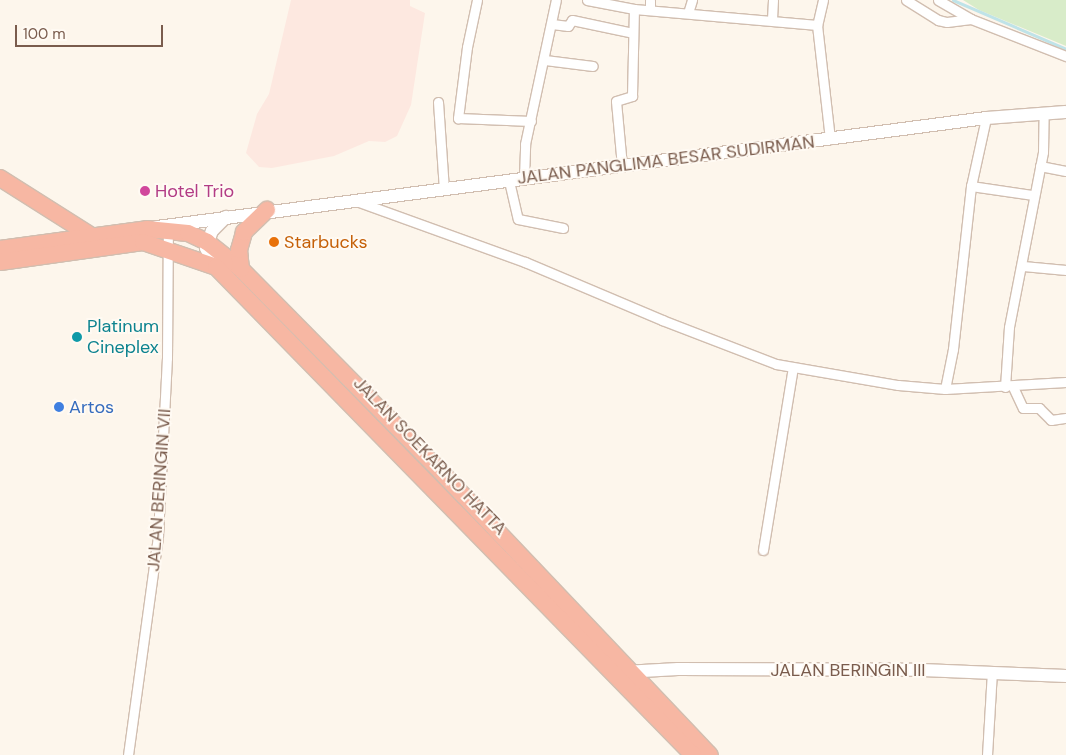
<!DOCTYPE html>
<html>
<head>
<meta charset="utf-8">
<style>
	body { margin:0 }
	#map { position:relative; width:1066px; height:755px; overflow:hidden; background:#fdf6ec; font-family:"DM Sans",sans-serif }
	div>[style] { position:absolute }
	.commercial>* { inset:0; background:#fde8e0 }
	.green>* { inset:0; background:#d8ecc9 }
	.stream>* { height:3px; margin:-1.5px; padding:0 1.5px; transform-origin:1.5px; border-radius:1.5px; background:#bfe3e8 }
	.roads { filter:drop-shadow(1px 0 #d1beb0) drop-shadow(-1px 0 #d1beb0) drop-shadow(0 1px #d1beb0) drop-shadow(0 -1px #d1beb0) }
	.street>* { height:9px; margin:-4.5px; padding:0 4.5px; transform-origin:4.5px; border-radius:4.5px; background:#fff }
	.secondary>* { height:12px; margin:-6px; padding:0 6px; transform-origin:6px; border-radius:6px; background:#fff }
	.highway>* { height:16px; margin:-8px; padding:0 8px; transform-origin:8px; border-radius:8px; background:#f7b7a3 }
	.dots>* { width:14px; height:14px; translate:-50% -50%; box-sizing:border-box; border:2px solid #fffaf3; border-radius:50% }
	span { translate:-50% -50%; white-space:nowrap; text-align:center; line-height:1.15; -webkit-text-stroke:4px #fffaf3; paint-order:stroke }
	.street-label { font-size:18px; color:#7a5c4d }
	.hotel-label { font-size:18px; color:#b23c85 }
	.left { translate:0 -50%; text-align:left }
	.food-label { font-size:18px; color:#c56008 }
	.culture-label { font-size:18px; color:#0d838f }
	.shop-label { font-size:18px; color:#366cbe }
	.scale { position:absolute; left:15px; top:25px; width:148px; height:22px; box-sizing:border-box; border:2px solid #7a5c4d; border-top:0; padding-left:6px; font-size:15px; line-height:18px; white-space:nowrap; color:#7a5c4d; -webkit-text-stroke:4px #fffaf3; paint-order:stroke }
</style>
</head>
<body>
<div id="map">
	<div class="commercial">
		<div style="clip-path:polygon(291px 0,410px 0,410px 6px,425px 13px,411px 105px,397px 136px,385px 142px,369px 141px,334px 156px,272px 168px,259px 167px,246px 153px,257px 114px,269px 94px)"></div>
	</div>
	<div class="green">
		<div style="clip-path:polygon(963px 0,1066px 0,1066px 46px,979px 10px)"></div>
	</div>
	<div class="stream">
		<div style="left:953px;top:0;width:123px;rotate:23.4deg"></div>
	</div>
	<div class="roads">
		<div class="street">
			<div style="left:477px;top:0;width:48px;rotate:102deg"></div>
			<div style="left:467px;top:47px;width:72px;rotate:97.2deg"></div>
			<div style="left:458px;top:118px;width:73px;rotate:2.4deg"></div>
			<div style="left:587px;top:0;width:48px;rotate:10.8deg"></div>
			<div style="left:634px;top:9px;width:184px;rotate:5deg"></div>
			<div style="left:823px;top:0;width:26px;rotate:103deg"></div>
			<div style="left:817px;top:25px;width:115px;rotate:83.5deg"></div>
			<div style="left:906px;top:0;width:38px;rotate:32deg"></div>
			<div style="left:938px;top:20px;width:9px;rotate:13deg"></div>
			<div style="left:947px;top:22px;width:24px;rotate:-7deg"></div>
			<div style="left:938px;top:0;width:38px;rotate:30deg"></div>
			<div style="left:971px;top:19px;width:102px;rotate:21.3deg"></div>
			<div style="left:650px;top:10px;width:10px;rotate:-90deg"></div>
			<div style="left:688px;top:13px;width:14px;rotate:-73deg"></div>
			<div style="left:772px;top:19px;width:19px;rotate:-87deg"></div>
			<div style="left:552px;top:24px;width:16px;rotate:7deg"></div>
			<div style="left:568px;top:26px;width:7px;rotate:-56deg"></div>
			<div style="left:572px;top:20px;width:62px;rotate:12deg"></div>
			<div style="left:545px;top:60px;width:48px;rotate:7.1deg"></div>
			<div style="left:438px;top:102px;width:87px;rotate:86.1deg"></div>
			<div style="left:986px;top:118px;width:70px;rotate:102.4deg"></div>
			<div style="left:971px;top:186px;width:63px;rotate:8.3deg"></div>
			<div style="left:622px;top:166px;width:65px;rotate:-95.3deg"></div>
			<div style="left:616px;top:101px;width:17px;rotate:-17deg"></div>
			<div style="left:632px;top:96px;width:87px;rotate:-88.7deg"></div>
			<div style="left:1040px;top:166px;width:26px;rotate:11deg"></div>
			<div style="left:524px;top:178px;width:34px;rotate:-88deg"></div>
			<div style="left:525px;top:144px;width:147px;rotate:-77.9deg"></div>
			<div style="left:509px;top:181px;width:39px;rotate:77deg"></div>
			<div style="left:518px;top:219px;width:46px;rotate:11.3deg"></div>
			<div style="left:359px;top:202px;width:177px;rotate:19.9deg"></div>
			<div style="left:525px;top:262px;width:149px;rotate:22.9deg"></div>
			<div style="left:662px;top:320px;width:122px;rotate:21.1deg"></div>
			<div style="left:776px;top:364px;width:124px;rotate:9.8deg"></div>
			<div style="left:898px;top:385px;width:47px;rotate:4.9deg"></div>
			<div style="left:945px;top:389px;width:121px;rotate:-3.3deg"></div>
			<div style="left:1023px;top:266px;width:43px;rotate:5.3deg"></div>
			<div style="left:1005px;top:387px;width:60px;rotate:-86.2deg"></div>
			<div style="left:1009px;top:327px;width:178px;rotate:-79deg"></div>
			<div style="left:1043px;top:152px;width:39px;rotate:-89deg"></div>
			<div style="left:1013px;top:387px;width:23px;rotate:65deg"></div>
			<div style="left:1023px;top:408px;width:16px"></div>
			<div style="left:1039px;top:408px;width:17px;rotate:45deg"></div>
			<div style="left:1051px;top:420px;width:15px;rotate:-8deg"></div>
			<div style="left:945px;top:389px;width:41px;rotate:-78.7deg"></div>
			<div style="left:953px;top:349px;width:164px;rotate:-83.7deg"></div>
			<div style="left:763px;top:550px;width:185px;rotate:-80.7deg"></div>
			<div style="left:128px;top:755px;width:222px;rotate:-82.2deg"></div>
			<div style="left:158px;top:535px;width:177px;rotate:-87.1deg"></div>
			<div style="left:167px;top:358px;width:129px;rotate:-89.6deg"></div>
			<div style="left:987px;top:755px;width:84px;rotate:-86.6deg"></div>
		</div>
		<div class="secondary">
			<div style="left:157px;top:227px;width:836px;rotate:-7.49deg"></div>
			<div style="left:986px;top:118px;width:80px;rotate:-4.3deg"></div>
			<div style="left:216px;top:267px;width:21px;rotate:-118deg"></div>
			<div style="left:206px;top:248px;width:18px;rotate:-71deg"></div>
			<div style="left:212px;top:231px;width:20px;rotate:-45deg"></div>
			<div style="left:624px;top:672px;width:54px;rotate:-3.2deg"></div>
			<div style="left:678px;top:669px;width:244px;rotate:0.2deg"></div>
			<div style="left:922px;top:670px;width:144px;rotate:2.4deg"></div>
		</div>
		<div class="highway">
			<div style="left:0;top:178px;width:107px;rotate:32.3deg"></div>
			<div style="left:0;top:249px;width:148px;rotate:-7.7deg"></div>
			<div style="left:147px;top:229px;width:41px;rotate:5.6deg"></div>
			<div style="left:188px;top:233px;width:21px;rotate:25deg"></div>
			<div style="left:207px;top:242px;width:43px;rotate:38.5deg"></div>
			<div style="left:241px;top:269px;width:289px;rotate:45.4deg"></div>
			<div style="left:444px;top:475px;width:386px;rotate:46.5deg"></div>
			<div style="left:0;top:262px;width:144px;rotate:-8deg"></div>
			<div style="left:143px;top:242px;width:77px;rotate:18.9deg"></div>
			<div style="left:216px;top:267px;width:682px;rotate:45.65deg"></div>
			<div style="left:241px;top:269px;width:19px;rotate:-96deg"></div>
			<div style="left:239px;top:250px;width:19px;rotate:-74deg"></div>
			<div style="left:244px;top:232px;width:32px;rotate:-44deg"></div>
		</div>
	</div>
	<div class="dots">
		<div style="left:145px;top:191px;background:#d1479c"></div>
		<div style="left:274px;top:242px;background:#e8710a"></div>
		<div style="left:77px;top:337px;background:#0f9aa8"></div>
		<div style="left:59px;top:407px;background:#3f7fe0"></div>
	</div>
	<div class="street-label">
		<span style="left:666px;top:160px;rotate:-7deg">JALAN PANGLIMA BESAR SUDIRMAN</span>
		<span style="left:430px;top:456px;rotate:46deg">JALAN SOEKARNO HATTA</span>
		<span style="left:159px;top:490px;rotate:-86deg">JALAN BERINGIN VII</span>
		<span style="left:848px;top:670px">JALAN BERINGIN III</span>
	</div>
	<div class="hotel-label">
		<span class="left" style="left:155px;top:191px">Hotel Trio</span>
	</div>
	<div class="food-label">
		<span class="left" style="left:284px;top:242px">Starbucks</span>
	</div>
	<div class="culture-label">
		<span class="left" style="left:87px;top:337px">Platinum<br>Cineplex</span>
	</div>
	<div class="shop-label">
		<span class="left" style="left:69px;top:407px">Artos</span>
	</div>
	<div class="scale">100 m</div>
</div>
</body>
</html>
